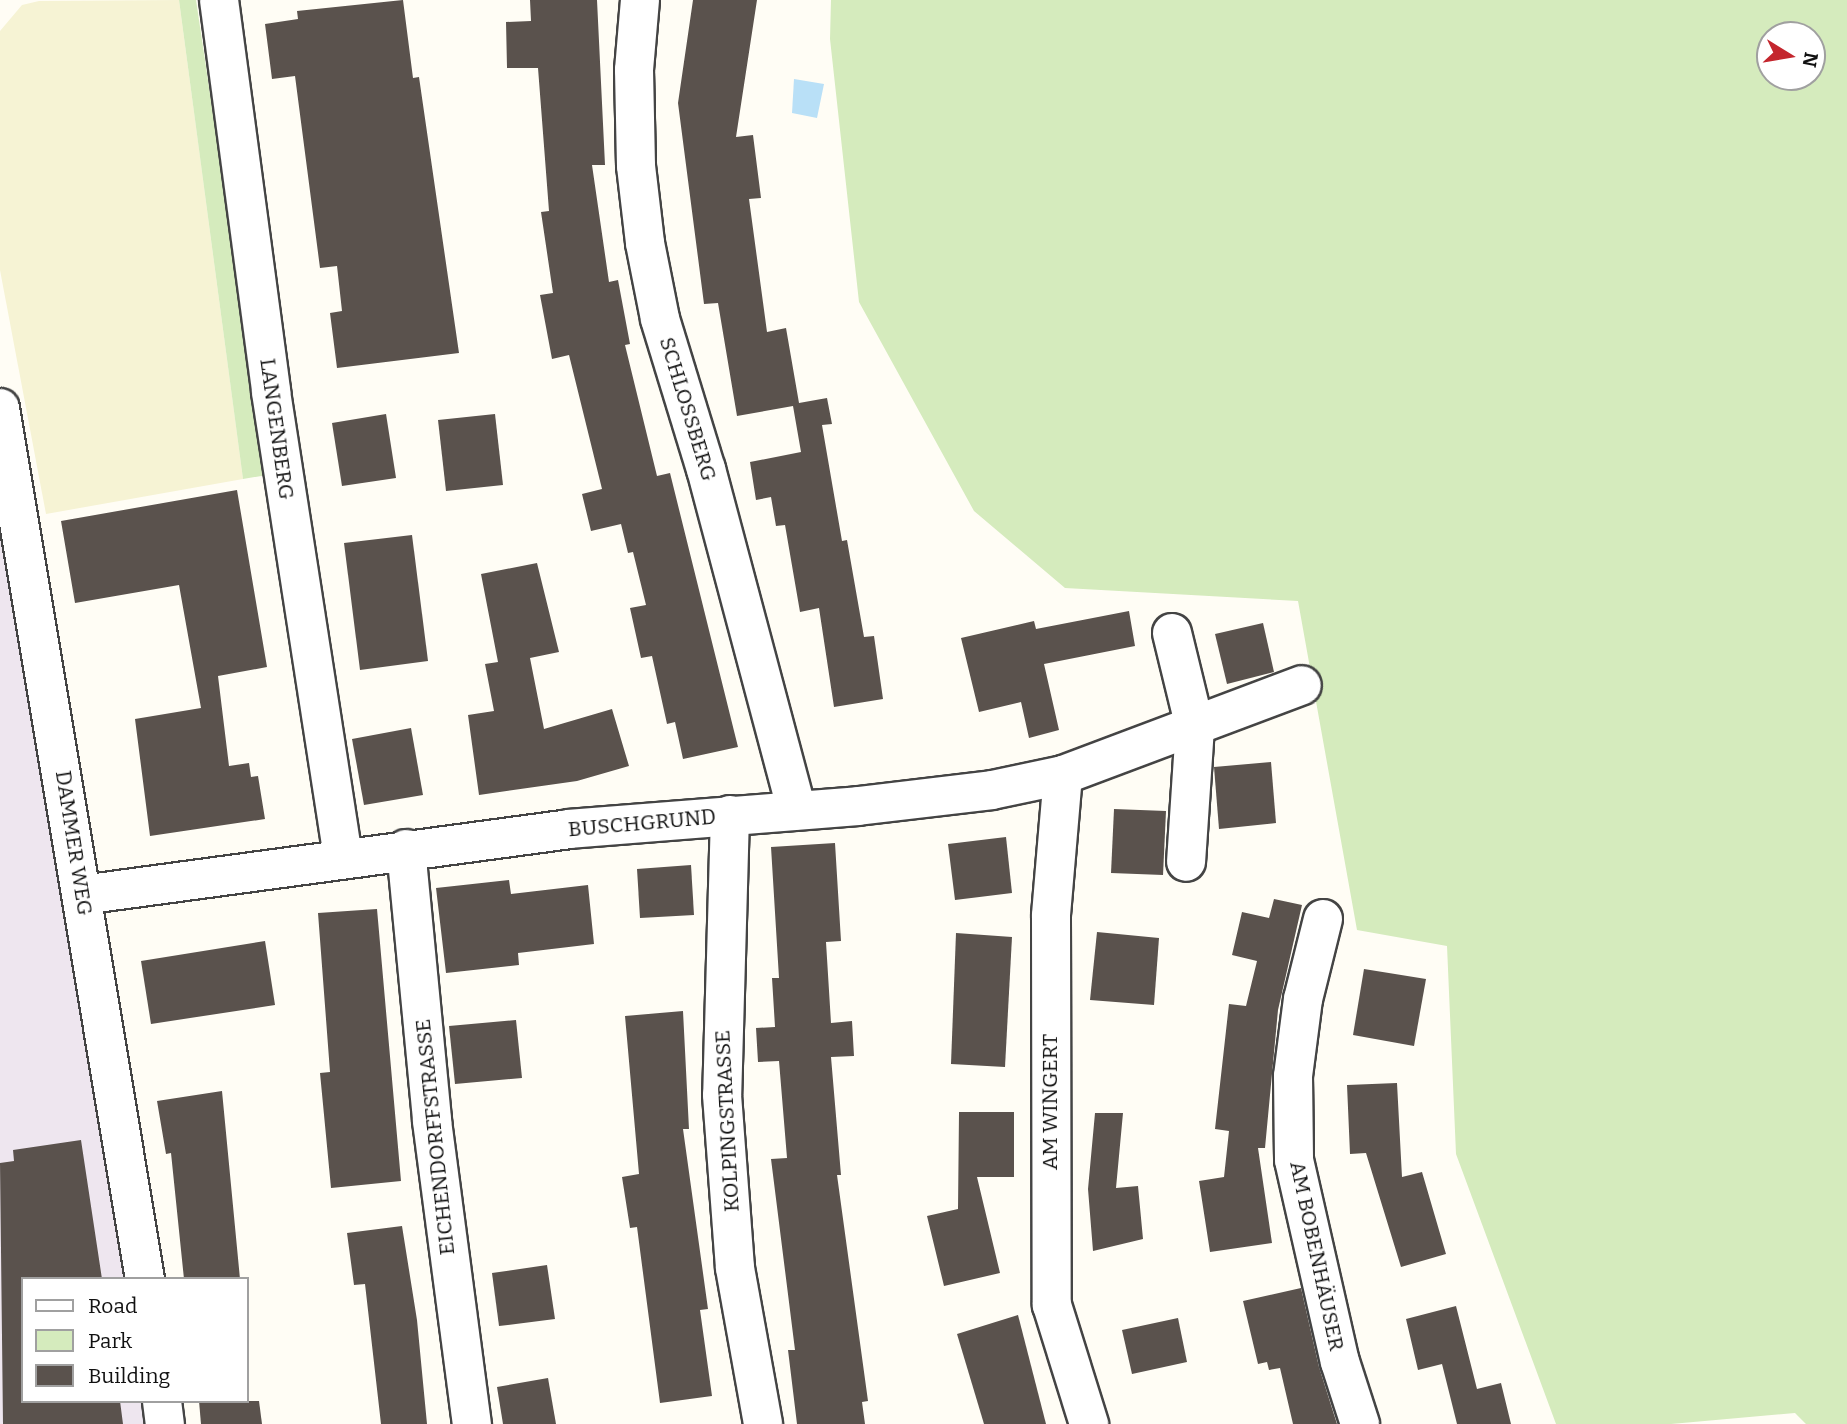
<!DOCTYPE html>
<html>
<head>
<meta charset="utf-8">
<style>
	body { margin:0 }
	#map { position:relative; width:1847px; height:1424px; overflow:hidden; background:#fffdf5; font-family:Bitter,serif }
	div>[style] { position:absolute }
	.industrial>* { inset:0; background:#eee6ef }
	.farmland>* { inset:0; background:#f6f3d4 }
	.green>* { inset:0; background:#d5ebbd }
	.water>* { inset:0; background:#b9e0f7 }
	.building>* { inset:0; background:#5a524d }
	.roads { filter:drop-shadow(2px 0 #444) drop-shadow(-2px 0 #444) drop-shadow(0 2px #444) drop-shadow(0 -2px #444) }
	.minor>* { height:38px; margin:-19px; padding:0 19px; transform-origin:19px; border-radius:19px; background:#fff }
	span { translate:-50% -50%; white-space:nowrap; text-align:center; line-height:1.15; -webkit-text-stroke:7px #fff; paint-order:stroke }
	.street-label { font-size:21px; color:#111 }
	.legend { position:absolute; left:21px; top:1277px; width:228px; height:126px; box-sizing:border-box; background:#fff; border:2px solid #a0a0a0; margin:0; padding:9px 12px; list-style:none; font-size:21px; color:#111 }
	.legend li { display:flex; align-items:center; gap:14px; height:35px }
	.legend b { width:35px; border:2px solid #a0a0a0 }
	.north { position:absolute; left:1756px; top:21px; width:70px; height:70px; box-sizing:border-box; background:#fff; border:2px solid #a0a0a0; border-radius:50%; rotate:101deg; font-size:19px; font-weight:700; line-height:28px; text-align:center; color:#111 }
	.north::after { content:''; display:block; margin:auto; width:24px; height:32px; background:#c4262e; clip-path:polygon(50% 0,100% 100%,50% 72%,0 100%) }
</style>
</head>
<body>
<div id="map">
	<div class="industrial">
		<div style="clip-path:polygon(0 435px,137px 1279px,23px 1279px,23px 1401px,156px 1401px,160px 1424px,0 1424px)"></div>
	</div>
	<div class="farmland">
		<div style="clip-path:polygon(179px 0,243px 479px,46px 514px,0 270px,0 31px,22px 5px,39px 1px)"></div>
	</div>
	<div class="green">
		<div style="clip-path:polygon(179px 0,196px 0,267px 475px,243px 479px)"></div>
		<div style="clip-path:polygon(evenodd,831px 0,1847px 0,1847px 1424px,1806px 1424px,1795px 1413px,1671px 1424px,1556px 1424px,1456px 1154px,1447px 946px,1357px 930px,1298px 601px,1065px 588px,974px 511px,859px 302px,830px 39px,831px 0,1770px 35px,1812px 35px,1812px 77px,1770px 77px,1770px 35px)"></div>
	</div>
	<div class="water">
		<div style="clip-path:polygon(794px 79px,824px 84px,817px 118px,792px 113px)"></div>
	</div>
	<div class="building">
		<div style="clip-path:polygon(403px 0,413px 78px,419px 77px,459px 353px,337px 368px,330px 313px,342px 311px,337px 266px,320px 268px,295px 76px,272px 79px,265px 24px,298px 19px,297px 11px)"></div>
		<div style="clip-path:polygon(530px 0,597px 0,605px 165px,592px 165px,609px 282px,618px 280px,630px 344px,625px 345px,657px 476px,670px 473px,738px 747px,683px 759px,675px 722px,667px 724px,652px 656px,641px 658px,630px 608px,646px 605px,633px 552px,628px 553px,621px 524px,591px 531px,582px 494px,602px 489px,569px 355px,552px 359px,540px 295px,553px 293px,541px 212px,549px 211px,538px 68px,507px 68px,506px 22px,531px 21px)"></div>
		<div style="clip-path:polygon(693px 0,757px 0,736px 137px,753px 135px,761px 198px,749px 199px,767px 332px,786px 328px,799px 403px,827px 398px,832px 424px,822px 425px,842px 541px,847px 540px,864px 637px,874px 636px,883px 699px,834px 707px,819px 608px,800px 612px,785px 525px,776px 526px,771px 497px,756px 500px,750px 462px,801px 452px,793px 406px,737px 416px,718px 303px,704px 304px,678px 103px)"></div>
		<div style="clip-path:polygon(386px 414px,396px 478px,342px 486px,332px 423px)"></div>
		<div style="clip-path:polygon(495px 414px,503px 485px,446px 491px,438px 420px)"></div>
		<div style="clip-path:polygon(237px 490px,267px 667px,218px 676px,229px 766px,249px 763px,251px 777px,258px 776px,265px 819px,150px 836px,135px 719px,201px 708px,179px 585px,75px 603px,61px 521px)"></div>
		<div style="clip-path:polygon(412px 535px,428px 661px,360px 670px,344px 543px)"></div>
		<div style="clip-path:polygon(537px 563px,559px 652px,530px 658px,544px 729px,612px 709px,629px 766px,577px 781px,479px 795px,468px 715px,494px 711px,485px 664px,498px 662px,481px 574px)"></div>
		<div style="clip-path:polygon(1129px 611px,1135px 646px,1044px 664px,1059px 730px,1029px 738px,1021px 702px,979px 712px,961px 638px,1034px 621px,1036px 629px)"></div>
		<div style="clip-path:polygon(1263px 623px,1274px 672px,1227px 684px,1215px 634px)"></div>
		<div style="clip-path:polygon(411px 728px,423px 795px,364px 805px,352px 739px)"></div>
		<div style="clip-path:polygon(1271px 762px,1276px 823px,1219px 829px,1214px 767px)"></div>
		<div style="clip-path:polygon(1114px 809px,1166px 811px,1163px 875px,1111px 873px)"></div>
		<div style="clip-path:polygon(1006px 837px,1012px 893px,955px 900px,948px 844px)"></div>
		<div style="clip-path:polygon(835px 843px,841px 941px,826px 942px,831px 1023px,852px 1021px,854px 1056px,831px 1057px,841px 1175px,837px 1175px,868px 1401px,862px 1402px,865px 1424px,797px 1424px,788px 1350px,795px 1350px,771px 1159px,787px 1158px,779px 1061px,758px 1062px,756px 1028px,775px 1027px,772px 978px,779px 978px,771px 847px)"></div>
		<div style="clip-path:polygon(691px 865px,694px 915px,640px 918px,637px 869px)"></div>
		<div style="clip-path:polygon(509px 880px,511px 894px,588px 885px,594px 944px,518px 953px,519px 965px,446px 973px,436px 888px)"></div>
		<div style="clip-path:polygon(1274px 899px,1302px 905px,1278px 1010px,1265px 1148px,1258px 1148px,1272px 1243px,1210px 1252px,1199px 1181px,1224px 1177px,1229px 1131px,1215px 1129px,1229px 1004px,1246px 1006px,1257px 961px,1232px 955px,1242px 912px,1269px 918px)"></div>
		<div style="clip-path:polygon(377px 909px,401px 1181px,331px 1188px,320px 1073px,330px 1072px,318px 913px)"></div>
		<div style="clip-path:polygon(1097px 932px,1159px 938px,1154px 1005px,1090px 1000px)"></div>
		<div style="clip-path:polygon(956px 933px,1012px 937px,1005px 1067px,951px 1064px)"></div>
		<div style="clip-path:polygon(265px 941px,275px 1005px,151px 1024px,141px 961px)"></div>
		<div style="clip-path:polygon(1364px 969px,1426px 979px,1414px 1046px,1353px 1035px)"></div>
		<div style="clip-path:polygon(683px 1011px,689px 1129px,683px 1129px,708px 1309px,700px 1310px,712px 1396px,660px 1403px,637px 1227px,630px 1228px,622px 1177px,639px 1174px,625px 1016px)"></div>
		<div style="clip-path:polygon(516px 1020px,522px 1078px,455px 1084px,449px 1026px)"></div>
		<div style="clip-path:polygon(1397px 1083px,1402px 1177px,1422px 1172px,1446px 1254px,1401px 1267px,1366px 1153px,1350px 1154px,1347px 1085px)"></div>
		<div style="clip-path:polygon(222px 1091px,240px 1279px,184px 1279px,171px 1153px,166px 1154px,157px 1101px)"></div>
		<div style="clip-path:polygon(959px 1112px,1014px 1112px,1014px 1177px,977px 1177px,1000px 1273px,944px 1286px,927px 1216px,958px 1209px)"></div>
		<div style="clip-path:polygon(1095px 1113px,1123px 1113px,1116px 1188px,1138px 1186px,1143px 1239px,1093px 1251px,1088px 1189px)"></div>
		<div style="clip-path:polygon(81px 1140px,102px 1279px,23px 1279px,23px 1401px,120px 1401px,123px 1424px,3px 1424px,0 1163px,14px 1161px,13px 1150px)"></div>
		<div style="clip-path:polygon(402px 1226px,417px 1320px,427px 1424px,381px 1424px,365px 1284px,354px 1285px,347px 1233px)"></div>
		<div style="clip-path:polygon(547px 1265px,555px 1319px,499px 1326px,492px 1273px)"></div>
		<div style="clip-path:polygon(1301px 1288px,1319px 1367px,1337px 1424px,1293px 1424px,1280px 1368px,1269px 1370px,1267px 1362px,1258px 1364px,1243px 1301px)"></div>
		<div style="clip-path:polygon(1456px 1306px,1477px 1389px,1501px 1383px,1511px 1424px,1457px 1424px,1442px 1364px,1418px 1370px,1406px 1319px)"></div>
		<div style="clip-path:polygon(1018px 1315px,1046px 1424px,984px 1424px,957px 1334px)"></div>
		<div style="clip-path:polygon(1178px 1318px,1187px 1362px,1132px 1374px,1122px 1330px)"></div>
		<div style="clip-path:polygon(548px 1378px,556px 1424px,503px 1424px,497px 1387px)"></div>
		<div style="clip-path:polygon(199px 1401px,259px 1401px,262px 1424px,201px 1424px)"></div>
	</div>
	<div class="roads">
		<div class="minor">
			<div style="left:219px;top:0;width:395px;rotate:82.4deg"></div>
			<div style="left:271px;top:392px;width:472px;rotate:81.2deg"></div>
			<div style="left:640px;top:0;width:70px;rotate:94.9deg"></div>
			<div style="left:634px;top:70px;width:96px;rotate:88.8deg"></div>
			<div style="left:636px;top:166px;width:78px;rotate:83.3deg"></div>
			<div style="left:645px;top:243px;width:77px;rotate:78.8deg"></div>
			<div style="left:660px;top:319px;width:157px;rotate:73deg"></div>
			<div style="left:706px;top:469px;width:353px;rotate:75.1deg"></div>
			<div style="left:0;top:408px;width:883px;rotate:80.55deg"></div>
			<div style="left:1172px;top:633px;width:97px;rotate:76.3deg"></div>
			<div style="left:1195px;top:727px;width:135px;rotate:93.8deg"></div>
			<div style="left:1063px;top:775px;width:142px;rotate:94.9deg"></div>
			<div style="left:1051px;top:916px;width:389px;rotate:89.9deg"></div>
			<div style="left:1052px;top:1305px;width:125px;rotate:72.7deg"></div>
			<div style="left:730px;top:815px;width:280px;rotate:91.6deg"></div>
			<div style="left:722px;top:1095px;width:173px;rotate:85.7deg"></div>
			<div style="left:735px;top:1268px;width:158px;rotate:79.8deg"></div>
			<div style="left:406px;top:849px;width:273px;rotate:84.5deg"></div>
			<div style="left:432px;top:1121px;width:306px;rotate:82.5deg"></div>
			<div style="left:82px;top:895px;width:490px;rotate:-7.7deg"></div>
			<div style="left:568px;top:829px;width:291px;rotate:-4.5deg"></div>
			<div style="left:858px;top:806px;width:135px;rotate:-6.8deg"></div>
			<div style="left:992px;top:790px;width:73px;rotate:-11.9deg"></div>
			<div style="left:1063px;top:775px;width:255px;rotate:-20.6deg"></div>
			<div style="left:1323px;top:919px;width:82px;rotate:104deg"></div>
			<div style="left:1303px;top:999px;width:78px;rotate:97.4deg"></div>
			<div style="left:1293px;top:1076px;width:84px;rotate:89.3deg"></div>
			<div style="left:1294px;top:1160px;width:207px;rotate:77.2deg"></div>
			<div style="left:1340px;top:1362px;width:65px;rotate:72.1deg"></div>
			<div style="left:162px;top:1401px;width:23px;rotate:83deg"></div>
		</div>
	</div>
	<div class="street-label">
		<span style="left:688px;top:409px;rotate:73deg">SCHLOSSBERG</span>
		<span style="left:277px;top:429px;rotate:82deg">LANGENBERG</span>
		<span style="left:642px;top:823px;rotate:-5deg">BUSCHGRUND</span>
		<span style="left:74px;top:843px;rotate:81deg">DAMMER WEG</span>
		<span style="left:1050px;top:1102px;rotate:-90deg">AM WINGERT</span>
		<span style="left:727px;top:1121px;rotate:-93deg">KOLPINGSTRASSE</span>
		<span style="left:435px;top:1137px;rotate:-96deg">EICHENDORFFSTRASSE</span>
		<span style="left:1317px;top:1256px;rotate:78deg">AM BOBENHÄUSER</span>
	</div>
	<ul class="legend">
	<li><b style="height:9px;background:#fff"></b>Road</li>
	<li><b style="height:19px;background:#d5ebbd"></b>Park</li>
	<li><b style="height:19px;background:#5a524d"></b>Building</li>
	</ul>
	<div class="north">N</div>
</div>
</body>
</html>
